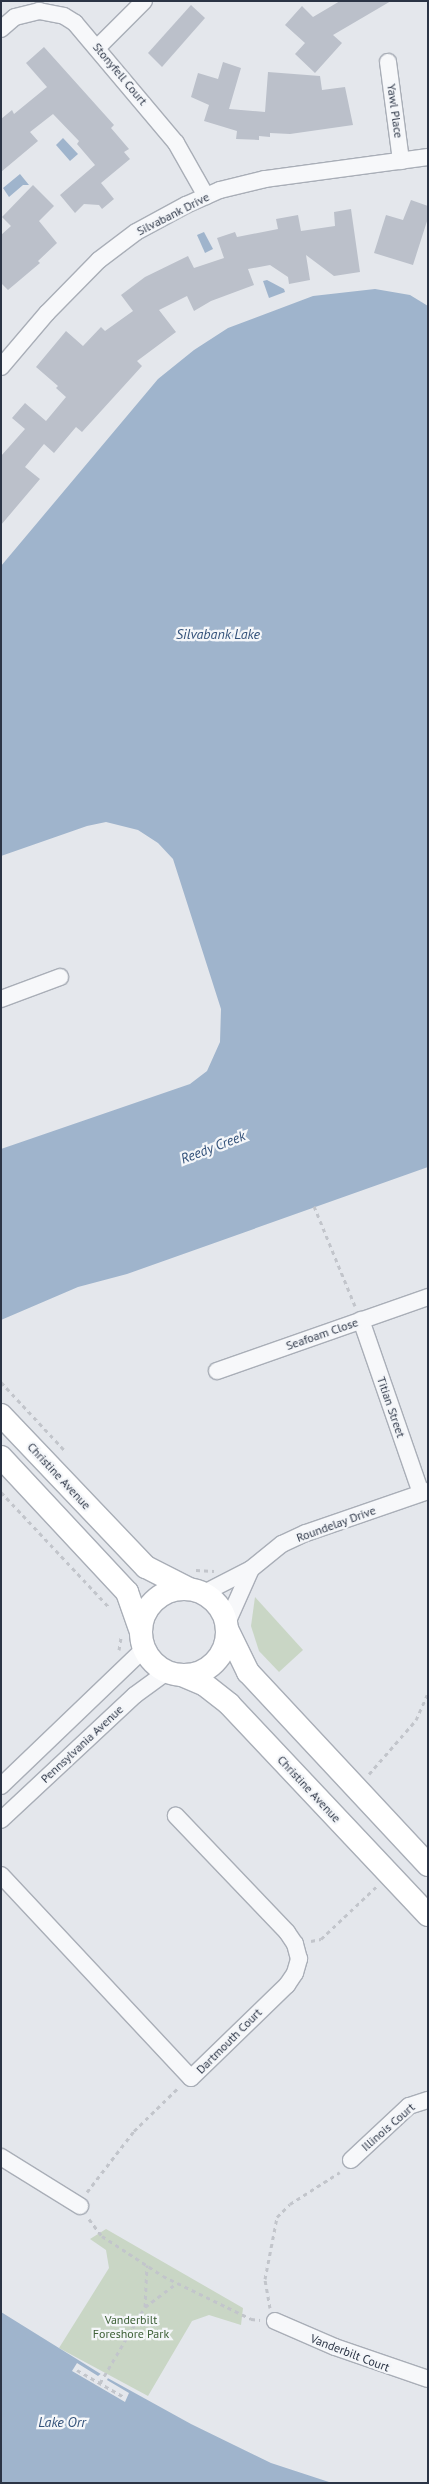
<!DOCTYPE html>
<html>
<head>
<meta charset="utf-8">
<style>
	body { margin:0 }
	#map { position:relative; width:429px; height:2484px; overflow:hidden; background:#e4e7ec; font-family:"PT Sans",sans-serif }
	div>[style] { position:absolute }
	.green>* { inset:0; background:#c9d6c5 }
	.water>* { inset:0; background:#9fb4cc }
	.pier>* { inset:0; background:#e4e7ec }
	.building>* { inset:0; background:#bbc0ca }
	.path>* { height:3px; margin-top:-1.5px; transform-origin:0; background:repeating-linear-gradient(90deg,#c2c5cb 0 4px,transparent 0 8px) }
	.roads { filter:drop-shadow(1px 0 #a9aeb7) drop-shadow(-1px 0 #a9aeb7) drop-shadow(0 1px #a9aeb7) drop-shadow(0 -1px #a9aeb7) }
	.minor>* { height:16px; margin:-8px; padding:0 8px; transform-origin:8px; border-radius:8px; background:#f7f8fa }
	.secondary>* { height:22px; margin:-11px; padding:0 11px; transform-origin:11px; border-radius:11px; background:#fff }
	.secondary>.ring { margin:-11px; padding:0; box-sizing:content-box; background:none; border:22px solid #fff; border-radius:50% }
	span { translate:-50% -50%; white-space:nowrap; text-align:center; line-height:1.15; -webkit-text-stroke:4.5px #f4f6f9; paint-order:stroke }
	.street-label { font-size:12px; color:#2b3445 }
	.park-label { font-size:12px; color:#3f6138 }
	.water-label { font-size:14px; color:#34527a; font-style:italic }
	.frame { position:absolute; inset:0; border:2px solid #2b3445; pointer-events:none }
</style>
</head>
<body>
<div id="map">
	<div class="green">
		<div style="clip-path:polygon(255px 1597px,303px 1650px,279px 1672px,259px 1651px,251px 1626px)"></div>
		<div style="clip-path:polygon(106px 2229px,243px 2308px,241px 2325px,209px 2315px,192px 2321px,148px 2396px,59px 2348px,109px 2268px,106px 2250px,90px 2239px)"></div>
	</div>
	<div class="water">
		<div style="clip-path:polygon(63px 138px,78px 154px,70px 161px,56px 145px)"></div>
		<div style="clip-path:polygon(20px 174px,29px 185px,23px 185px,9px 197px,3px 188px)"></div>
		<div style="clip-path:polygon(204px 232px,213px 249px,205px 253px,197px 235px)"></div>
		<div style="clip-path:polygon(267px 280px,284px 289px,285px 292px,269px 298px,263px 281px)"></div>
		<div style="clip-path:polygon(375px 289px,410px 295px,428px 306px,428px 1167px,127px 1274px,78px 1287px,1px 1320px,1px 1149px,190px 1084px,207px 1071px,220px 1042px,221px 1009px,173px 859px,158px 843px,138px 830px,106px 822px,87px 826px,1px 856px,1px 566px,158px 379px,194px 350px,228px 328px,313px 296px)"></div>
		<div style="clip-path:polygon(1px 2312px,104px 2376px,191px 2424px,271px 2463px,332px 2483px,1px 2483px)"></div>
	</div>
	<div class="pier">
		<div style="clip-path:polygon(77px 2363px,98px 2376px,103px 2372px,109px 2376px,107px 2380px,129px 2393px,125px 2402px,72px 2371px)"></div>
	</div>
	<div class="building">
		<div style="clip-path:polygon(340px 1px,391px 1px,333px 35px,342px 43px,315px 73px,295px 54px,305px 43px,285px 25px,302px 6px,313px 17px)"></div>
		<div style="clip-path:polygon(191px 5px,205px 18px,162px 67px,148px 53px)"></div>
		<div style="clip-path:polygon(44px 47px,114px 125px,111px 128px,129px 149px,124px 152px,130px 159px,101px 183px,114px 199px,102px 209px,99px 205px,84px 204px,75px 213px,60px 195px,95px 165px,77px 144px,79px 141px,53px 114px,30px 132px,38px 141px,1px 172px,1px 119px,12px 110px,14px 114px,47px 87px,26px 63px)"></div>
		<div style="clip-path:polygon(223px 62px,241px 68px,229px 109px,265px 112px,268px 72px,320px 76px,322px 90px,345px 87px,353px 125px,290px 134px,270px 133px,270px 137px,259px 136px,259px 140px,236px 139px,237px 131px,204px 121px,209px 105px,191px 97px,198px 73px,218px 79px)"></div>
		<div style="clip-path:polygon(33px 185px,54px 206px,39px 221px,57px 243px,38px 261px,40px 263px,8px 290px,1px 283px,1px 235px,11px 226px,2px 217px)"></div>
		<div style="clip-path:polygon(411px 200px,428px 206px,428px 218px,413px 265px,374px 253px,386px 215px,403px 220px)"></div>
		<div style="clip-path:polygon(351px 209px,360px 272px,334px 276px,306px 255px,310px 280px,289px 284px,288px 277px,270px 265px,248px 269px,254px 285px,211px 301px,194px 311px,187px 296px,159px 310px,176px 332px,137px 361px,142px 366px,82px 432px,76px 427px,54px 453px,44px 444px,25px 467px,40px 479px,1px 525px,1px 456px,25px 429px,12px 418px,25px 403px,46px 421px,66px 397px,56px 388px,58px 386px,36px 367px,66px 331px,83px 346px,101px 327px,105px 331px,133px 311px,121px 295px,145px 277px,188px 256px,194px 268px,224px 258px,217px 238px,235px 232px,237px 237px,278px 229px,276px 219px,298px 215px,301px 231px,335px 226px,334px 212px)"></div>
	</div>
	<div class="path">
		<div style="left:314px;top:1206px;width:108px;rotate:67.7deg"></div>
		<div style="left:1px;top:1382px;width:96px;rotate:47.1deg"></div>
		<div style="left:1px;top:1492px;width:159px;rotate:46.8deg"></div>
		<div style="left:196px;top:1570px;width:18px;rotate:3deg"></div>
		<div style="left:119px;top:1650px;width:13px;rotate:-81deg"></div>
		<div style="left:369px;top:1774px;width:72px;rotate:-49deg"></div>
		<div style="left:416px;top:1720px;width:30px;rotate:-66deg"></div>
		<div style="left:311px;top:1941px;width:10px;rotate:-11deg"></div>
		<div style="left:321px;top:1939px;width:76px;rotate:-43.4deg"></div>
		<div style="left:87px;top:2192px;width:77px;rotate:-52.4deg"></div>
		<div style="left:134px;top:2131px;width:62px;rotate:-44.3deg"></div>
		<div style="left:89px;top:2219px;width:21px;rotate:53deg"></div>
		<div style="left:102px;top:2236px;width:73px;rotate:33.3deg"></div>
		<div style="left:163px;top:2276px;width:98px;rotate:26deg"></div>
		<div style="left:251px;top:2319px;width:9px;rotate:6deg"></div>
		<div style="left:145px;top:2307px;width:40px;rotate:-37deg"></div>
		<div style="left:270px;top:2308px;width:29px;rotate:-100deg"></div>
		<div style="left:265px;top:2279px;width:63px;rotate:-79deg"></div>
		<div style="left:277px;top:2217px;width:18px;rotate:-45deg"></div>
		<div style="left:290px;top:2204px;width:59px;rotate:-32.6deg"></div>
		<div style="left:77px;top:2370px;width:54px;rotate:29.9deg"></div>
		<div style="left:100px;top:2383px;width:88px;rotate:-59.4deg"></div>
		<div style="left:145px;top:2307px;width:42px;rotate:-87.3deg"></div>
	</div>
	<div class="roads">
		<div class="minor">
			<div style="left:1px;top:29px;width:18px;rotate:-41deg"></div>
			<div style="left:15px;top:17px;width:25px;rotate:-14deg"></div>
			<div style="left:39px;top:11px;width:25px;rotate:11deg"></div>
			<div style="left:64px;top:16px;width:13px;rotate:32deg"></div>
			<div style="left:75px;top:23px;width:157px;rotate:49.9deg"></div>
			<div style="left:176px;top:143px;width:61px;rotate:60.5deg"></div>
			<div style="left:98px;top:47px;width:65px;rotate:-45deg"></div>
			<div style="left:388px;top:62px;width:100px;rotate:82.5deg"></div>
			<div style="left:1px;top:367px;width:71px;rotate:-49.6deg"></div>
			<div style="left:47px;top:313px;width:74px;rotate:-45.5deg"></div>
			<div style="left:99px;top:260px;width:46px;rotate:-37.1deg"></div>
			<div style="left:136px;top:232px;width:57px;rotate:-28.4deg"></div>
			<div style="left:186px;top:205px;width:37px;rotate:-24deg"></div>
			<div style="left:220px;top:190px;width:46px;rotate:-13.7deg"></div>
			<div style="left:265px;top:179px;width:164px;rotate:-7.7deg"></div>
			<div style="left:1px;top:999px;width:63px;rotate:-20.4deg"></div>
			<div style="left:361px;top:1320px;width:183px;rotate:70.9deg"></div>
			<div style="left:217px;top:1371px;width:224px;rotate:-19.3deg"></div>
			<div style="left:204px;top:1593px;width:53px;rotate:-27.1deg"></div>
			<div style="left:251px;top:1569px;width:40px;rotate:-39deg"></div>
			<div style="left:282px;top:1544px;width:26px;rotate:-25deg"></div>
			<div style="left:306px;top:1533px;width:129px;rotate:-19deg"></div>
			<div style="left:227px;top:1623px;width:59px;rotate:-66deg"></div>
			<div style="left:1px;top:1786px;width:198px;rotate:-43.8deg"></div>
			<div style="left:1px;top:1820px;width:183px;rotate:-43deg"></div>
			<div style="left:135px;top:1695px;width:39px;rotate:-36deg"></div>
			<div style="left:1px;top:1875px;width:278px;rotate:46.9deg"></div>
			<div style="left:191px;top:2078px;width:134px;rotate:-44.1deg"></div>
			<div style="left:287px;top:1985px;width:14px;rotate:-56deg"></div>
			<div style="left:295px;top:1973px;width:15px;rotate:-74deg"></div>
			<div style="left:299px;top:1959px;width:16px;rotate:-105deg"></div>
			<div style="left:295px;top:1944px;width:14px;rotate:-124deg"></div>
			<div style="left:287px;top:1932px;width:161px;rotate:-133.7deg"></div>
			<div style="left:1px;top:2157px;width:93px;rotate:31.8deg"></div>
			<div style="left:351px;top:2160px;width:79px;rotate:-43deg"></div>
			<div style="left:409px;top:2106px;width:20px;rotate:-18deg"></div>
			<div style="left:275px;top:2321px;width:65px;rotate:23.4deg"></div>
			<div style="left:335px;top:2347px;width:98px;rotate:19deg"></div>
		</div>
		<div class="secondary">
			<div style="left:1px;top:1415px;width:210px;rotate:46.4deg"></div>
			<div style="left:146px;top:1567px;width:48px;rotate:27.1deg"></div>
			<div style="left:1px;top:1457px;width:185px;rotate:47deg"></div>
			<div style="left:127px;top:1592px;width:42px;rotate:70.7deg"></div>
			<div class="ring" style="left:141px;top:1589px;width:64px;height:64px"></div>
			<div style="left:228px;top:1631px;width:46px;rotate:64deg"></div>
			<div style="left:248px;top:1672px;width:264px;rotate:47deg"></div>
			<div style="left:182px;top:1675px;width:25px;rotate:23deg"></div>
			<div style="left:205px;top:1685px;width:31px;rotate:38deg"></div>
			<div style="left:229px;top:1704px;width:290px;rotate:46.7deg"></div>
		</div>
	</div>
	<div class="street-label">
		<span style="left:120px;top:74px;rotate:50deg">Stonyfell Court</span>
		<span style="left:395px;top:111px;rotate:82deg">Yawl Place</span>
		<span style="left:173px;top:214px;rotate:-27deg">Silvabank Drive</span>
		<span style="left:322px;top:1334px;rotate:-19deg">Seafoam Close</span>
		<span style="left:391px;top:1407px;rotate:71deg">Titian Street</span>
		<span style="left:59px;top:1476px;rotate:47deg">Christine Avenue</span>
		<span style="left:336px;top:1524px;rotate:-20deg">Roundelay Drive</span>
		<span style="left:82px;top:1744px;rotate:-43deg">Pennsylvania Avenue</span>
		<span style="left:309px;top:1789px;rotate:47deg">Christine Avenue</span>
		<span style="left:229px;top:2041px;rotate:-45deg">Dartmouth Court</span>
		<span style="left:388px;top:2127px;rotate:-41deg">Illinois Court</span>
		<span style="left:350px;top:2353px;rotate:21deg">Vanderbilt Court</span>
	</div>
	<div class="park-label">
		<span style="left:131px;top:2327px">Vanderbilt<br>Foreshore Park</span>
	</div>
	<div class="water-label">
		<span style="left:218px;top:634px">Silvabank Lake</span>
		<span style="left:213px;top:1147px;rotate:-21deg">Reedy Creek</span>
		<span style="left:62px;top:2422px">Lake Orr</span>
	</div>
	<div class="frame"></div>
</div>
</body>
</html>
